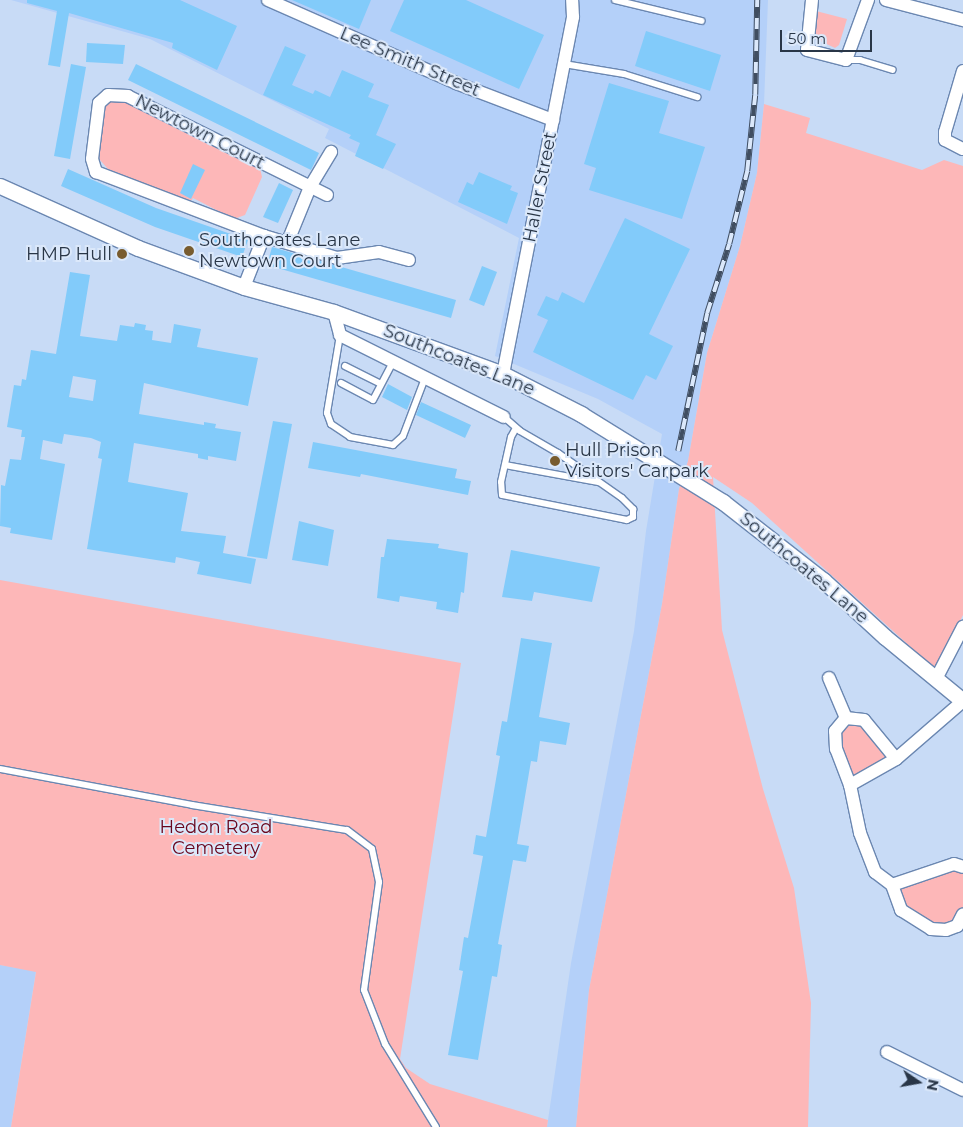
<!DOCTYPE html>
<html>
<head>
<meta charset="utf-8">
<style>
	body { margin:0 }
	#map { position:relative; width:963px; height:1127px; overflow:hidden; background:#c8dbf6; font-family:Montserrat,sans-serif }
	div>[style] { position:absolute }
	.built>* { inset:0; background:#b4d0f9 }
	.green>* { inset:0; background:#fdb7b8 }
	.building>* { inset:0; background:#82cbfa }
	.roads { filter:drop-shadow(1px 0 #6b87b1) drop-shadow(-1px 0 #6b87b1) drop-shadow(0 1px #6b87b1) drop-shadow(0 -1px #6b87b1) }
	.service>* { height:6px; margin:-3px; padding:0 3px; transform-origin:3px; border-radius:3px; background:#fff }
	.minor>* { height:12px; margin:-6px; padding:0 6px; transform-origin:6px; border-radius:6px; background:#fff }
	.tertiary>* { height:15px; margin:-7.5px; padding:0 7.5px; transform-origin:7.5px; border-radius:7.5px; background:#fff }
	.rail>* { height:5.5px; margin-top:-2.75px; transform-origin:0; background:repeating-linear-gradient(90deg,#dbe8fa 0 11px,#404e61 0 22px); box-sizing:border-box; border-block:1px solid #404e61 }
	.dots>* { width:14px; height:14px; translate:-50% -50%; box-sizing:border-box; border:2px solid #dbe8fa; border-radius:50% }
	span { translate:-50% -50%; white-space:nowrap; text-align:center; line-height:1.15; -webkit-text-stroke:4px #dbe8fa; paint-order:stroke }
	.street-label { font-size:18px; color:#293647 }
	.poi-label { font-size:18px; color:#293647 }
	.left { translate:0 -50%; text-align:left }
	.right { translate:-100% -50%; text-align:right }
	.park-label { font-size:18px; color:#69051c }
	.north { position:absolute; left:893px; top:1057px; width:50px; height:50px; -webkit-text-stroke:4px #dbe8fa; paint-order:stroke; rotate:102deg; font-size:14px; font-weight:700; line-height:20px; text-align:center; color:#293647 }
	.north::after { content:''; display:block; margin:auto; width:18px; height:22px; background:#293647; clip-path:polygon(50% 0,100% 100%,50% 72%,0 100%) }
	.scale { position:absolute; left:780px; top:30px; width:92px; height:22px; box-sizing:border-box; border:2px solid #293647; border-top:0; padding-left:6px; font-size:15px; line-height:18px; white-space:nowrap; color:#293647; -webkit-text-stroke:4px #dbe8fa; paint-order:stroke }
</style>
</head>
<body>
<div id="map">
	<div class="built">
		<div style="clip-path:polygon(11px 0,768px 0,764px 104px,757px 173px,740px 246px,707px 353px,688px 461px,679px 489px,662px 604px,589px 990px,576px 1127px,547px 1127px,548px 1120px,571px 963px,634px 631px,646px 531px,662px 434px,598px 399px,495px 356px,519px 238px,325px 138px,329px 129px,150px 39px)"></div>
		<div style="clip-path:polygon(0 965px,36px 971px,11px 1127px,0 1127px)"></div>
	</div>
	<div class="green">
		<div style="clip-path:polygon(816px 11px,847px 19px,839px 45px,835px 48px,816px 39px)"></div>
		<div style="clip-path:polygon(114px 100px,123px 100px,260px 168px,262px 177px,245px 215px,234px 219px,193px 198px,190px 202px,108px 169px,100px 160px,98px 151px,102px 114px,107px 104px)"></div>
		<div style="clip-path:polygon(764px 104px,810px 118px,806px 133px,922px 170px,944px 160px,963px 166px,963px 615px,936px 670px,752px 503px,713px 477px,722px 630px,763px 789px,794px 888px,811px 1003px,808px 1127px,576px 1127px,589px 990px,662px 604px,679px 489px,688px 461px,707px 353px,740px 246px,757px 173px)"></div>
		<div style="clip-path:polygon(0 580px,461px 663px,400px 1059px,406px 1068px,430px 1084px,548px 1120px,547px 1127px,11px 1127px,36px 972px,0 965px)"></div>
		<div style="clip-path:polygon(846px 718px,864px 720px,896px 759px,850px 785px,836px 749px)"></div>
		<div style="clip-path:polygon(963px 867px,963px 914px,946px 930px,901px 910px,892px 885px)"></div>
	</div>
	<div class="building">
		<div style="clip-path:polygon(27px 0,180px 0,237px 26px,217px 70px,172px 48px,173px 43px,69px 13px,60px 67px,48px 65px,57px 11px,27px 3px)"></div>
		<div style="clip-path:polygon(292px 0,371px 0,359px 29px)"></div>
		<div style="clip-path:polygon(404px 0,466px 0,544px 35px,519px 89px,390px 31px)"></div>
		<div style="clip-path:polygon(646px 31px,721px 55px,710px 91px,635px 66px)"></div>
		<div style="clip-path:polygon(87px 43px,125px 45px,123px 64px,86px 62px)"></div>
		<div style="clip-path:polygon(285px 46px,306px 55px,292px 85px,313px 94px,315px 90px,330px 97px,342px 70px,374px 84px,368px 97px,389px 105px,376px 135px,396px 144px,383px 169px,355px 156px,360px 143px,349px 138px,351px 135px,263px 95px)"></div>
		<div style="clip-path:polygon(71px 64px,86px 67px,70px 159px,54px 156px)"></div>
		<div style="clip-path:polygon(136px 64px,319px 153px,313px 166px,311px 170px,128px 80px)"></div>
		<div style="clip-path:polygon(609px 83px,669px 101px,659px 133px,705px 147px,682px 219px,589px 190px,596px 168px,584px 164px)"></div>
		<div style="clip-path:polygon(193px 164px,205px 170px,191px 199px,180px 193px)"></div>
		<div style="clip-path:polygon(68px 169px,156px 208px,248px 240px,242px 257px,155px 227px,61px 186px)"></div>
		<div style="clip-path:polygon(479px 172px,512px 186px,510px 190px,518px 193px,507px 224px,458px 202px,467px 182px,473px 185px)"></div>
		<div style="clip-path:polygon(279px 183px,293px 190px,278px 223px,263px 217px)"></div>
		<div style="clip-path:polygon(625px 218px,690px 249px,649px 334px,673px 346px,656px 380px,646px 375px,633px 400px,533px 352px,548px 320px,537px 315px,546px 296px,558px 301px,562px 292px,584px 303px)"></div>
		<div style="clip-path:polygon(272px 247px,456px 300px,451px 318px,267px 265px)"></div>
		<div style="clip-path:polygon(482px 266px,497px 272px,484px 306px,469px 300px)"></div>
		<div style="clip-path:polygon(evenodd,70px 272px,90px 275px,80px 336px,117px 341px,120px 325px,134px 327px,135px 323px,146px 325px,145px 330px,153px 331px,152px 340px,171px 343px,174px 324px,201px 329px,197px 347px,258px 358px,248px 406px,144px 383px,139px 414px,204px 425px,204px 422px,216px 424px,215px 428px,241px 432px,236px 461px,208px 456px,208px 460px,198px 458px,198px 454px,134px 443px,128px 482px,188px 493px,181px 531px,226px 536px,223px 553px,256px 559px,251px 584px,197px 574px,200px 562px,176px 557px,175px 563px,87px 549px,102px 459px,98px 458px,101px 442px,91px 438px,64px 434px,62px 444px,43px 440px,40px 459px,65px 464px,52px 540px,10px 533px,11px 528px,0 526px,1px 485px,5px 486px,10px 459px,21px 460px,25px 437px,21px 437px,22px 430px,7px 427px,14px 385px,21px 386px,22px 379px,26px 380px,31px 350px,56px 354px,70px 272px,73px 376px,96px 380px,93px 401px,69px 397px,73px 376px)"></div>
		<div style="clip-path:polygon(388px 384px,412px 397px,407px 410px,382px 397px)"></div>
		<div style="clip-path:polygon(421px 402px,471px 425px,465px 438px,416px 415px)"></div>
		<div style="clip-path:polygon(273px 421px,292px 424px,267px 559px,247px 556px)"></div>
		<div style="clip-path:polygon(313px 442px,457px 469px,455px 478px,471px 481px,468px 495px,361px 474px,360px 477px,308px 468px)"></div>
		<div style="clip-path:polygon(299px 521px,334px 530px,328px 566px,292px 560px)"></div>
		<div style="clip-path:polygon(387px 539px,439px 544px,438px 548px,468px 553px,464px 593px,461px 592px,458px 613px,436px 609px,437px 602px,400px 596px,399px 602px,377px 598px,381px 557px,384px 557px)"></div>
		<div style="clip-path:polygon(511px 550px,600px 567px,592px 602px,534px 592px,532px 601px,502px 597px)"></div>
		<div style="clip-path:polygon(521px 638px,552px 643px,539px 717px,570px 723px,566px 745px,540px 741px,537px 762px,531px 761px,517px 844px,529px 846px,526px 862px,513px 860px,498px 944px,502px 945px,497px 977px,492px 976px,478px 1060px,448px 1055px,463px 971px,459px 970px,464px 937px,468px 938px,483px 856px,473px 854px,476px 835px,486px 837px,500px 756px,496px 755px,502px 721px,507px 722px)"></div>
	</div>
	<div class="roads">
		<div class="service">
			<div style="left:615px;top:0;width:89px;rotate:13.6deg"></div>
			<div style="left:846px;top:60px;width:14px"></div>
			<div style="left:860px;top:60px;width:34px;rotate:17deg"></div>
			<div style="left:564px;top:64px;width:61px;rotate:9.5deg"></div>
			<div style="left:624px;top:74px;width:77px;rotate:17.5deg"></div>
			<div style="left:340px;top:335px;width:79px;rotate:99.5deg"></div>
			<div style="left:327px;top:413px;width:12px;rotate:70deg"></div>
			<div style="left:331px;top:424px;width:23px;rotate:34deg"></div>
			<div style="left:350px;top:437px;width:44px;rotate:10.5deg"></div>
			<div style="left:393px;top:445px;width:13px;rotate:-42deg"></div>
			<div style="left:403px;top:436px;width:62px;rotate:-69.2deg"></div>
			<div style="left:345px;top:366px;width:40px;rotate:26.6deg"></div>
			<div style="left:341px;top:383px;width:36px;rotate:28deg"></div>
			<div style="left:373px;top:400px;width:43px;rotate:-62.2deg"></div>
			<div style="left:504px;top:417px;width:21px;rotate:41deg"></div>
			<div style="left:520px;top:431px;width:44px;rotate:30.1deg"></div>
			<div style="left:558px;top:453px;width:78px;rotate:35.1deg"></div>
			<div style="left:622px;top:498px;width:16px;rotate:45deg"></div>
			<div style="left:633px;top:509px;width:8px;rotate:90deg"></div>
			<div style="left:633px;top:517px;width:7px;rotate:153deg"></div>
			<div style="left:627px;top:520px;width:127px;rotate:-168.7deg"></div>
			<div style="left:502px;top:495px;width:13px;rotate:-94deg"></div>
			<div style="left:501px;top:482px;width:46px;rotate:-77.5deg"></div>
			<div style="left:511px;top:437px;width:10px;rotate:-61deg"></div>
			<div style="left:505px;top:465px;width:95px;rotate:10.4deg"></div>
			<div style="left:0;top:769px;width:195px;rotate:10.6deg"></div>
			<div style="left:192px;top:805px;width:157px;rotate:9.2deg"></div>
			<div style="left:347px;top:830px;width:31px;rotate:37deg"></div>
			<div style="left:372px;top:849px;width:34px;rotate:78deg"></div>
			<div style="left:379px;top:882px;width:109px;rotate:97.9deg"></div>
			<div style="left:364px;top:990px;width:58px;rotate:68.7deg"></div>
			<div style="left:385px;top:1044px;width:97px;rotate:58.4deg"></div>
		</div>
		<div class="minor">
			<div style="left:268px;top:0;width:206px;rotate:23.8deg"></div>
			<div style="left:456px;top:83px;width:104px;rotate:20.9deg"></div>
			<div style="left:812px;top:0;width:50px;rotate:95.7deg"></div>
			<div style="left:807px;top:50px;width:40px;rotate:14.4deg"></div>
			<div style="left:846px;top:60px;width:64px;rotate:-69.9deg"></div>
			<div style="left:886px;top:0;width:80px;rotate:14.6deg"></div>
			<div style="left:963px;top:71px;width:64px;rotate:106.4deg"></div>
			<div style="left:945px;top:132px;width:8px;rotate:90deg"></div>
			<div style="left:945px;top:140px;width:20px;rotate:27deg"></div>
			<div style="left:327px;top:195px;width:222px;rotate:-153.6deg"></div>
			<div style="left:128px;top:96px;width:20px;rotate:-177deg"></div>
			<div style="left:108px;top:95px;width:12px;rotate:138deg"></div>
			<div style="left:99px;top:103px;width:56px;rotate:97.1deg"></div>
			<div style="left:92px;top:159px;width:14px;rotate:73deg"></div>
			<div style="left:96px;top:172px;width:180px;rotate:20.9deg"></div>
			<div style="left:264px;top:236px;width:76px;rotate:16.8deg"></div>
			<div style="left:337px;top:258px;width:42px;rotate:-8.1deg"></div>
			<div style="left:379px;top:252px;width:31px;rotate:15deg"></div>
			<div style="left:288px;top:241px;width:58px;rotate:-67.8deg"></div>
			<div style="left:310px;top:187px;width:41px;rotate:-59deg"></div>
			<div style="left:244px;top:287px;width:55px;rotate:-68.6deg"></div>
			<div style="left:334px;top:312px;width:24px;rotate:75deg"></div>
			<div style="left:340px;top:335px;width:183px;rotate:26.6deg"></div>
			<div style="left:503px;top:374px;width:364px;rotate:-78.9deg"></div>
			<div style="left:573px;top:17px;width:17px;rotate:-93deg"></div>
			<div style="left:829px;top:678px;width:43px;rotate:67deg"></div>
			<div style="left:936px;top:679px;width:59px;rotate:-62.6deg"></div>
			<div style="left:963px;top:701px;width:89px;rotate:139.1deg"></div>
			<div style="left:896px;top:759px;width:53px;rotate:150.5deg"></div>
			<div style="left:850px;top:785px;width:49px;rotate:78.2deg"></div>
			<div style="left:860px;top:833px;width:42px;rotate:69deg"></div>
			<div style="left:875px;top:872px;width:21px;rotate:37deg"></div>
			<div style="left:892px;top:885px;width:27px;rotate:70deg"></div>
			<div style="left:901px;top:910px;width:36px;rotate:32deg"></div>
			<div style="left:931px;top:929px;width:15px;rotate:4deg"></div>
			<div style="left:946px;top:930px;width:12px;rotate:-20deg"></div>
			<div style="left:957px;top:926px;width:13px;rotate:-63deg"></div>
			<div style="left:850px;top:785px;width:39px;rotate:-111deg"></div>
			<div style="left:836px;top:749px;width:18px;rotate:-93deg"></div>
			<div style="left:835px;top:731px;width:17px;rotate:-50deg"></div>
			<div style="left:846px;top:718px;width:18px;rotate:6deg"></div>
			<div style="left:864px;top:720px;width:50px;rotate:50.6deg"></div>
			<div style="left:892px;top:885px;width:65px;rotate:-18.7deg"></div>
			<div style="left:954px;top:864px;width:9px;rotate:18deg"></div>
			<div style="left:887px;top:1052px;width:85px;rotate:26.6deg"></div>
		</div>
		<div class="tertiary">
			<div style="left:0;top:186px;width:151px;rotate:24.2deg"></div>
			<div style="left:138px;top:248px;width:113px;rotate:20.2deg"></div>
			<div style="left:244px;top:287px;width:93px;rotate:15.5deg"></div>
			<div style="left:334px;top:312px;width:180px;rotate:20.1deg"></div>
			<div style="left:503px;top:374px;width:88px;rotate:27.1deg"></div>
			<div style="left:581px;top:414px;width:167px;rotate:31.8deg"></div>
			<div style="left:723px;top:502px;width:127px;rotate:38deg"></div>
			<div style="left:823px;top:580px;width:84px;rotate:42.6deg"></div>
			<div style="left:885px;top:637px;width:101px;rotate:39.4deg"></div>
		</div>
	</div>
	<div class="rail">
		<div style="left:678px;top:451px;width:141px;rotate:-78.1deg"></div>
		<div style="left:707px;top:313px;width:72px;rotate:-72.3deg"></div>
		<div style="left:729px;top:244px;width:75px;rotate:-76.1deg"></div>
		<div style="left:747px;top:171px;width:76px;rotate:-84deg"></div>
		<div style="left:755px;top:95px;width:95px;rotate:-88.8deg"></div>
	</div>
	<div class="dots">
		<div style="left:189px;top:251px;background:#785c2f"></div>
		<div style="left:122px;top:254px;background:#785c2f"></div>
		<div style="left:555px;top:461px;background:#785c2f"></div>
	</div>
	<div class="street-label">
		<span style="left:410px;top:62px;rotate:23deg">Lee Smith Street</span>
		<span style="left:200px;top:132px;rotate:27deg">Newtown Court</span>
		<span style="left:540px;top:187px;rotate:-79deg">Haller Street</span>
		<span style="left:459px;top:360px;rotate:22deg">Southcoates Lane</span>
		<span style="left:804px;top:568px;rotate:40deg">Southcoates Lane</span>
	</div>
	<div class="poi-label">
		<span class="left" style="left:199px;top:251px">Southcoates Lane<br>Newtown Court</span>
		<span class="right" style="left:112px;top:254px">HMP Hull</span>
		<span class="left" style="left:565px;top:461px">Hull Prison<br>Visitors' Carpark</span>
	</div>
	<div class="park-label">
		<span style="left:216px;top:838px">Hedon Road<br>Cemetery</span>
	</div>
	<div class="north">N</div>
	<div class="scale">50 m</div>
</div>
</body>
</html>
